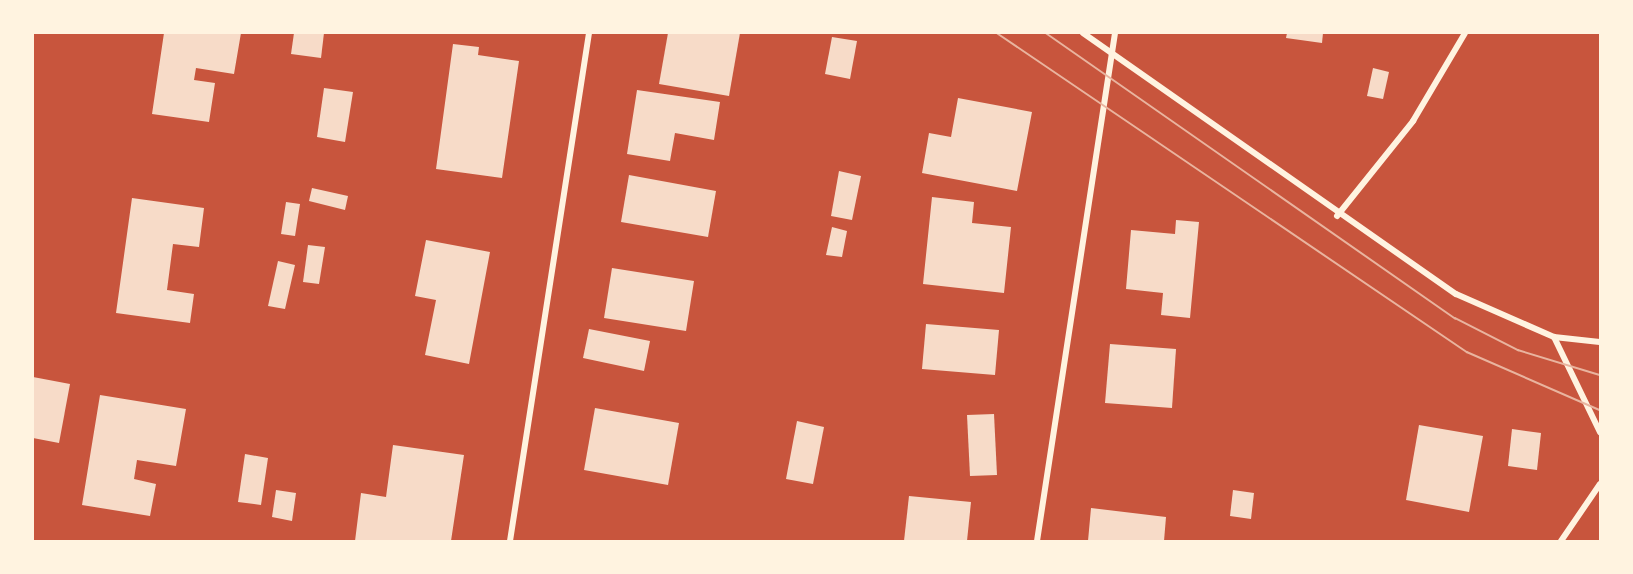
<!DOCTYPE html>
<html>
<head>
<meta charset="utf-8">
<style>
	body { margin:0 }
	#map { position:relative; width:1633px; height:574px; overflow:hidden; background:#c8553d; font-family:"Noto Sans",sans-serif }
	div>[style] { position:absolute }
	.building>* { inset:0; background:#f7dbc8 }
	.minor>* { height:6px; margin:-3px; padding:0 3px; transform-origin:3px; border-radius:3px; background:#fff3e0 }
	.tram>* { height:1.5px; margin:-0.75px; padding:0 0.75px; transform-origin:0.75px; border-radius:0.75px; background:#e9b49f }
	span { translate:-50% -50%; white-space:nowrap; text-align:center; line-height:1.15; -webkit-text-stroke:6px #fff3e0; paint-order:stroke }
	.frame { position:absolute; inset:0; border:34px solid #fff3e0; pointer-events:none }
</style>
</head>
<body>
<div id="map">
	<div class="building">
		<div style="clip-path:polygon(164px 33px,241px 33px,234px 74px,196px 68px,194px 80px,215px 83px,209px 122px,152px 114px)"></div>
		<div style="clip-path:polygon(294px 33px,324px 33px,321px 58px,291px 54px)"></div>
		<div style="clip-path:polygon(668px 33px,740px 33px,729px 96px,659px 84px)"></div>
		<div style="clip-path:polygon(1287px 33px,1323px 33px,1322px 43px,1286px 38px)"></div>
		<div style="clip-path:polygon(832px 37px,857px 41px,850px 79px,825px 74px)"></div>
		<div style="clip-path:polygon(453px 44px,479px 47px,478px 55px,519px 61px,502px 178px,436px 169px)"></div>
		<div style="clip-path:polygon(1373px 68px,1389px 72px,1383px 99px,1367px 96px)"></div>
		<div style="clip-path:polygon(324px 88px,353px 92px,345px 142px,317px 137px)"></div>
		<div style="clip-path:polygon(637px 90px,720px 102px,714px 140px,675px 133px,670px 161px,627px 154px)"></div>
		<div style="clip-path:polygon(958px 98px,1032px 112px,1017px 191px,922px 173px,929px 133px,951px 137px)"></div>
		<div style="clip-path:polygon(839px 171px,861px 176px,852px 220px,831px 216px)"></div>
		<div style="clip-path:polygon(629px 175px,716px 191px,708px 237px,621px 222px)"></div>
		<div style="clip-path:polygon(312px 188px,348px 196px,345px 210px,309px 201px)"></div>
		<div style="clip-path:polygon(932px 197px,974px 202px,972px 223px,1011px 227px,1004px 293px,923px 284px)"></div>
		<div style="clip-path:polygon(132px 198px,204px 208px,199px 247px,173px 244px,167px 290px,194px 294px,190px 323px,116px 313px)"></div>
		<div style="clip-path:polygon(286px 202px,300px 204px,295px 236px,281px 234px)"></div>
		<div style="clip-path:polygon(1176px 220px,1199px 222px,1190px 318px,1161px 315px,1163px 293px,1126px 289px,1131px 230px,1175px 234px)"></div>
		<div style="clip-path:polygon(832px 227px,847px 231px,842px 257px,826px 255px)"></div>
		<div style="clip-path:polygon(426px 240px,490px 252px,469px 364px,425px 355px,436px 300px,415px 296px)"></div>
		<div style="clip-path:polygon(308px 245px,325px 247px,319px 284px,303px 282px)"></div>
		<div style="clip-path:polygon(278px 261px,295px 265px,285px 309px,268px 306px)"></div>
		<div style="clip-path:polygon(612px 268px,694px 281px,686px 331px,604px 318px)"></div>
		<div style="clip-path:polygon(926px 324px,999px 330px,995px 375px,922px 369px)"></div>
		<div style="clip-path:polygon(589px 329px,650px 341px,644px 371px,583px 358px)"></div>
		<div style="clip-path:polygon(1110px 344px,1176px 349px,1172px 408px,1105px 403px)"></div>
		<div style="clip-path:polygon(33px 377px,70px 384px,59px 443px,33px 438px)"></div>
		<div style="clip-path:polygon(100px 395px,186px 409px,176px 466px,137px 460px,134px 479px,156px 484px,150px 516px,82px 505px)"></div>
		<div style="clip-path:polygon(595px 408px,679px 423px,668px 485px,584px 470px)"></div>
		<div style="clip-path:polygon(994px 414px,997px 475px,970px 476px,967px 415px)"></div>
		<div style="clip-path:polygon(797px 421px,824px 427px,813px 484px,786px 479px)"></div>
		<div style="clip-path:polygon(1419px 425px,1483px 436px,1469px 512px,1406px 500px)"></div>
		<div style="clip-path:polygon(1512px 429px,1541px 433px,1537px 470px,1508px 466px)"></div>
		<div style="clip-path:polygon(393px 445px,464px 455px,451px 541px,355px 541px,361px 493px,386px 497px)"></div>
		<div style="clip-path:polygon(245px 454px,268px 458px,261px 505px,238px 502px)"></div>
		<div style="clip-path:polygon(276px 490px,296px 493px,292px 521px,272px 517px)"></div>
		<div style="clip-path:polygon(1233px 490px,1254px 493px,1251px 519px,1230px 516px)"></div>
		<div style="clip-path:polygon(909px 496px,971px 502px,967px 541px,904px 541px)"></div>
		<div style="clip-path:polygon(1091px 508px,1166px 517px,1164px 541px,1088px 541px)"></div>
	</div>
	<div class="minor">
		<div style="left:1083px;top:33px;width:455px;rotate:35deg"></div>
		<div style="left:1456px;top:294px;width:107px;rotate:23.7deg"></div>
		<div style="left:1554px;top:337px;width:46px;rotate:6.2deg"></div>
		<div style="left:1337px;top:216px;width:122px;rotate:-51.3deg"></div>
		<div style="left:1413px;top:121px;width:102px;rotate:-59.4deg"></div>
		<div style="left:1554px;top:337px;width:106px;rotate:64.2deg"></div>
		<div style="left:510px;top:541px;width:514px;rotate:-81.16deg"></div>
		<div style="left:1037px;top:541px;width:514px;rotate:-81.27deg"></div>
		<div style="left:1561px;top:541px;width:69px;rotate:-55.6deg"></div>
	</div>
	<div class="tram">
		<div style="left:997px;top:33px;width:568px;rotate:34.17deg"></div>
		<div style="left:1467px;top:352px;width:145px;rotate:23.6deg"></div>
		<div style="left:1046px;top:33px;width:499px;rotate:34.9deg"></div>
		<div style="left:1455px;top:318px;width:71px;rotate:26.9deg"></div>
		<div style="left:1518px;top:350px;width:86px;rotate:17deg"></div>
	</div>
	<div class="frame"></div>
</div>
</body>
</html>
